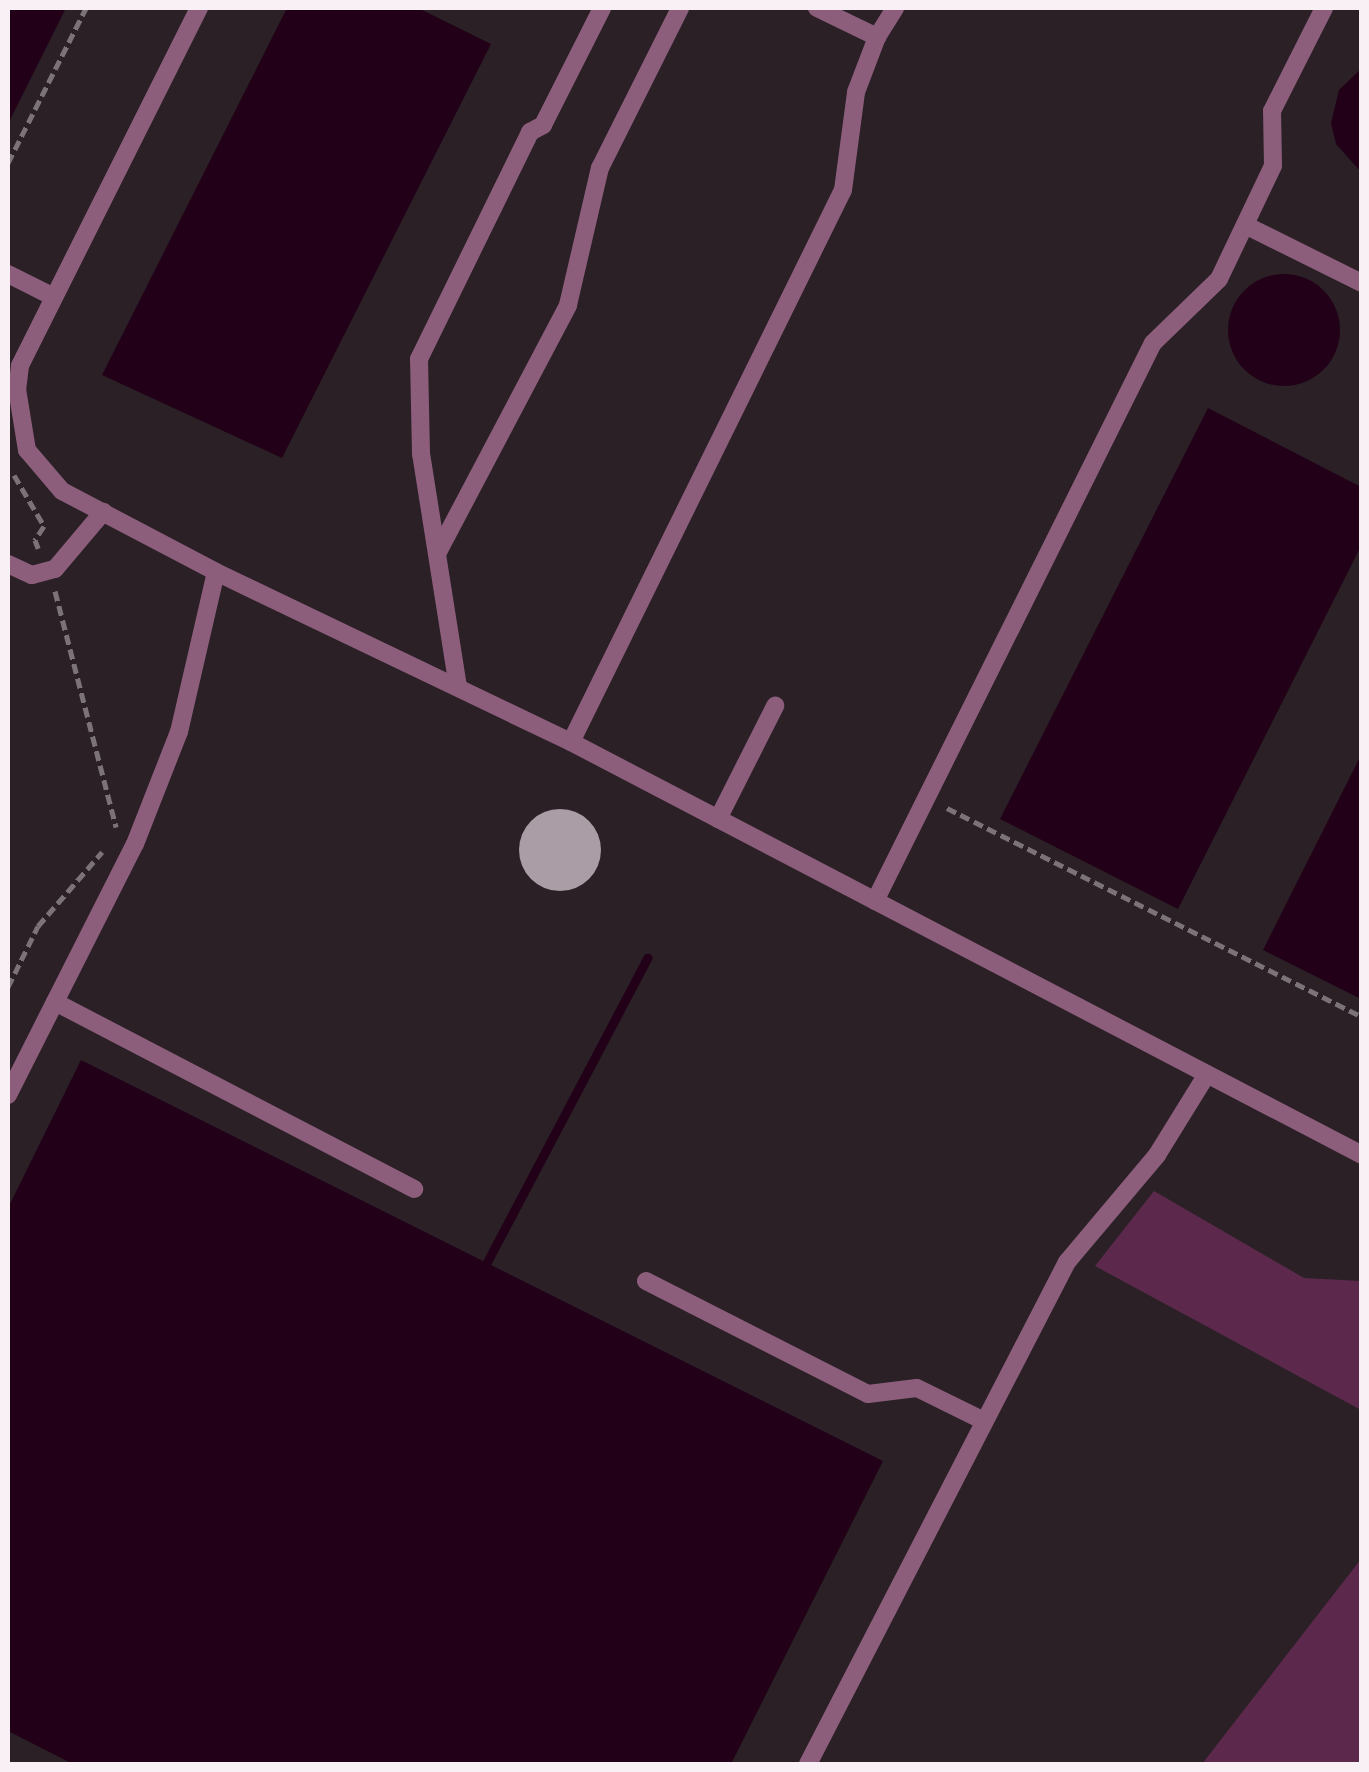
<!DOCTYPE html>
<html>
<head>
<meta charset="utf-8">
<style>
	body { margin:0 }
	#map { position:relative; width:1369px; height:1772px; overflow:hidden; background:#2a2026; font-family:"Noto Serif",serif }
	div>[style] { position:absolute }
	.green>* { inset:0; background:#5c294c }
	.water>* { inset:0; background:#220018 }
	.round { border-radius:50% }
	.stream>* { height:9px; margin:-4.5px; padding:0 4.5px; transform-origin:4.5px; border-radius:4.5px; background:#220018 }
	.building>* { inset:0; background:#ab9da5 }
	.path>* { height:5px; margin-top:-2.5px; transform-origin:0; background:repeating-linear-gradient(90deg,#7c7378 0 10px,transparent 0 15px) }
	.lane>* { height:18px; margin:-9px; padding:0 9px; transform-origin:9px; border-radius:9px; background:#8d5e7c }
	span { translate:-50% -50%; white-space:nowrap; text-align:center; line-height:1.15; -webkit-text-stroke:10px #21161d; paint-order:stroke }
	.frame { position:absolute; inset:0; border:10px solid #f8f0f5; pointer-events:none }
</style>
</head>
<body>
<div id="map">
	<div class="green">
		<div style="clip-path:polygon(1154px 1191px,1304px 1278px,1361px 1281px,1361px 1410px,1095px 1266px)"></div>
		<div style="clip-path:polygon(1361px 1559px,1361px 1764px,1202px 1764px)"></div>
	</div>
	<div class="water">
		<div style="clip-path:polygon(8px 8px,66px 8px,8px 124px)"></div>
		<div style="clip-path:polygon(287px 8px,418px 8px,491px 44px,282px 458px,102px 375px)"></div>
		<div style="clip-path:polygon(1361px 69px,1361px 172px,1336px 144px,1331px 123px,1339px 90px)"></div>
		<div class="round" style="left:1228px;top:274px;width:112px;height:112px"></div>
		<div style="clip-path:polygon(1208px 408px,1361px 487px,1361px 546px,1178px 909px,1000px 819px)"></div>
		<div style="clip-path:polygon(1361px 755px,1362px 999px,1361px 999px,1263px 950px)"></div>
		<div style="clip-path:polygon(81px 1060px,883px 1461px,731px 1764px,73px 1764px,8px 1731px,8px 1208px)"></div>
	</div>
	<div class="stream">
		<div style="left:487px;top:1262px;width:344px;rotate:-62.2deg"></div>
	</div>
	<div class="building">
		<div class="round" style="left:519px;top:809px;width:82px;height:82px"></div>
	</div>
	<div class="path">
		<div style="left:8px;top:163px;width:174px;rotate:-63.3deg"></div>
		<div style="left:14px;top:475px;width:59px;rotate:59.5deg"></div>
		<div style="left:44px;top:526px;width:17px;rotate:123deg"></div>
		<div style="left:35px;top:540px;width:9px;rotate:69deg"></div>
		<div style="left:55px;top:591px;width:244px;rotate:75.5deg"></div>
		<div style="left:947px;top:808px;width:465px;rotate:26.7deg"></div>
		<div style="left:8px;top:987px;width:68px;rotate:-63.8deg"></div>
		<div style="left:38px;top:926px;width:98px;rotate:-49.1deg"></div>
	</div>
	<div class="lane">
		<div style="left:199px;top:8px;width:400px;rotate:116.6deg"></div>
		<div style="left:20px;top:366px;width:23px;rotate:97deg"></div>
		<div style="left:17px;top:389px;width:62px;rotate:80.7deg"></div>
		<div style="left:27px;top:450px;width:54px;rotate:49.5deg"></div>
		<div style="left:62px;top:491px;width:174px;rotate:27.7deg"></div>
		<div style="left:216px;top:572px;width:394px;rotate:25.6deg"></div>
		<div style="left:571px;top:742px;width:892px;rotate:27.57deg"></div>
		<div style="left:817px;top:8px;width:67px;rotate:25.8deg"></div>
		<div style="left:1245px;top:225px;width:131px;rotate:26.4deg"></div>
		<div style="left:8px;top:274px;width:51px;rotate:26.6deg"></div>
		<div style="left:438px;top:552px;width:279px;rotate:-62.2deg"></div>
		<div style="left:568px;top:305px;width:141px;rotate:-76.9deg"></div>
		<div style="left:600px;top:168px;width:179px;rotate:-63.4deg"></div>
		<div style="left:8px;top:564px;width:26px;rotate:25deg"></div>
		<div style="left:32px;top:575px;width:24px;rotate:-15deg"></div>
		<div style="left:55px;top:569px;width:75px;rotate:-49.9deg"></div>
		<div style="left:458px;top:687px;width:236px;rotate:-99deg"></div>
		<div style="left:421px;top:454px;width:95px;rotate:-91.2deg"></div>
		<div style="left:419px;top:359px;width:253px;rotate:-63.9deg"></div>
		<div style="left:530px;top:132px;width:15px;rotate:-28deg"></div>
		<div style="left:543px;top:125px;width:131px;rotate:-63.2deg"></div>
		<div style="left:571px;top:742px;width:615px;rotate:-63.77deg"></div>
		<div style="left:843px;top:190px;width:99px;rotate:-82.4deg"></div>
		<div style="left:856px;top:92px;width:59px;rotate:-69.1deg"></div>
		<div style="left:877px;top:37px;width:34px;rotate:-58deg"></div>
		<div style="left:718px;top:819px;width:127px;rotate:-63.2deg"></div>
		<div style="left:875px;top:901px;width:623px;rotate:-63.52deg"></div>
		<div style="left:1153px;top:343px;width:92px;rotate:-44.1deg"></div>
		<div style="left:1219px;top:279px;width:125px;rotate:-64.5deg"></div>
		<div style="left:1273px;top:166px;width:55px;rotate:-91deg"></div>
		<div style="left:1272px;top:111px;width:115px;rotate:-63.2deg"></div>
		<div style="left:55px;top:1002px;width:405px;rotate:27.5deg"></div>
		<div style="left:8px;top:1095px;width:281px;rotate:-63.2deg"></div>
		<div style="left:135px;top:844px;width:120px;rotate:-68.6deg"></div>
		<div style="left:179px;top:732px;width:164px;rotate:-77deg"></div>
		<div style="left:646px;top:1281px;width:249px;rotate:27deg"></div>
		<div style="left:868px;top:1394px;width:49px;rotate:-7deg"></div>
		<div style="left:917px;top:1388px;width:75px;rotate:26.2deg"></div>
		<div style="left:808px;top:1764px;width:565px;rotate:-62.71deg"></div>
		<div style="left:1067px;top:1262px;width:140px;rotate:-49.9deg"></div>
		<div style="left:1157px;top:1155px;width:95px;rotate:-58.3deg"></div>
	</div>
	<div class="frame"></div>
</div>
</body>
</html>
